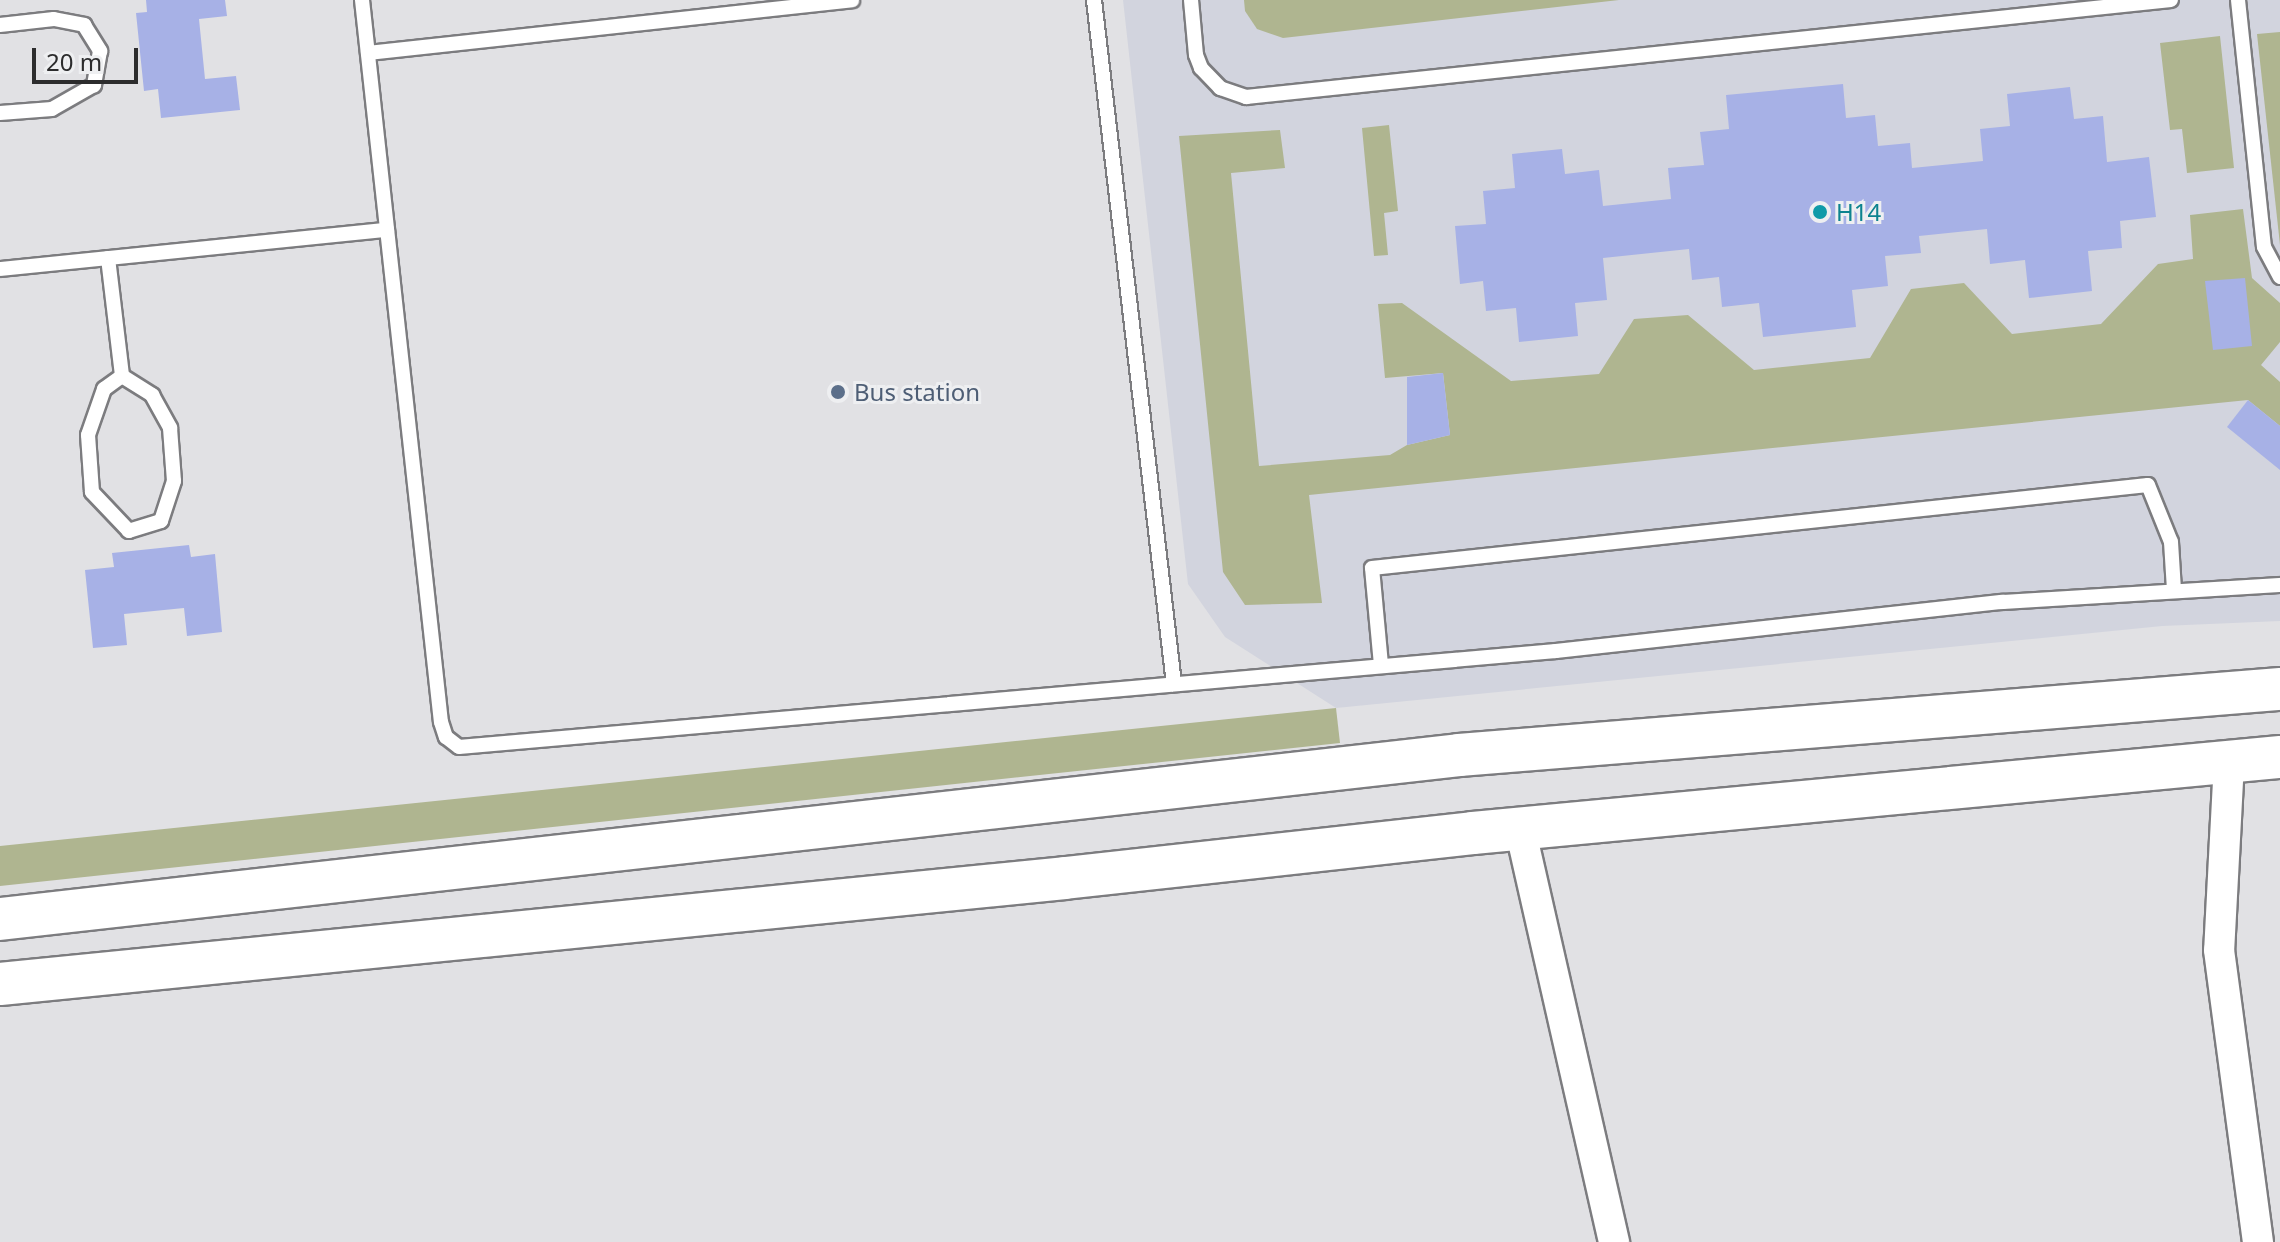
<!DOCTYPE html>
<html>
<head>
<meta charset="utf-8">
<style>
	body { margin:0 }
	#map { position:relative; width:2280px; height:1242px; overflow:hidden; background:#e1e1e4; font-family:"Noto Sans",sans-serif }
	div>[style] { position:absolute }
	.built>* { inset:0; background:#d2d4de }
	.green>* { inset:0; background:#afb590 }
	.building>* { inset:0; background:#a7b1e6 }
	.roads { filter:drop-shadow(2px 0 #7c7c7f) drop-shadow(-2px 0 #7c7c7f) drop-shadow(0 2px #7c7c7f) drop-shadow(0 -2px #7c7c7f) }
	.service>* { height:14px; margin:-7px; padding:0 7px; transform-origin:7px; border-radius:7px; background:#fff }
	.minor>* { height:30px; margin:-15px; padding:0 15px; transform-origin:15px; border-radius:15px; background:#fff }
	.secondary>* { height:42px; margin:-21px; padding:0 21px; transform-origin:21px; border-radius:21px; background:#fff }
	.dots>* { width:22px; height:22px; translate:-50% -50%; box-sizing:border-box; border:4px solid #eeeff1; border-radius:50% }
	span { translate:-50% -50%; white-space:nowrap; text-align:center; line-height:1.15; -webkit-text-stroke:6px #eeeff1; paint-order:stroke }
	.culture-label { font-size:24px; color:#0d838f }
	.left { translate:0 -50%; text-align:left }
	.service-label { font-size:24px; color:#4e5e75 }
	.scale { position:absolute; left:32px; top:48px; width:106px; height:36px; box-sizing:border-box; border:4px solid #2c2c2d; border-top:0; padding-left:10px; font-size:24px; line-height:28px; white-space:nowrap; color:#2c2c2d; -webkit-text-stroke:6px #eeeff1; paint-order:stroke }
</style>
</head>
<body>
<div id="map">
	<div class="built">
		<div style="clip-path:polygon(1123px 0,2280px 0,2280px 621px,2162px 626px,1336px 708px,1225px 637px,1188px 584px)"></div>
	</div>
	<div class="green">
		<div style="clip-path:polygon(1244px 0,1619px 0,1283px 38px,1257px 29px,1245px 11px)"></div>
		<div style="clip-path:polygon(2280px 32px,2280px 245px,2257px 34px)"></div>
		<div style="clip-path:polygon(2220px 36px,2234px 168px,2187px 173px,2182px 129px,2170px 130px,2160px 43px)"></div>
		<div style="clip-path:polygon(1389px 125px,1398px 211px,1384px 213px,1388px 255px,1374px 256px,1362px 128px)"></div>
		<div style="clip-path:polygon(1280px 130px,1285px 168px,1231px 173px,1259px 466px,1390px 455px,1407px 445px,1450px 435px,1443px 373px,1385px 378px,1378px 304px,1402px 303px,1511px 381px,1599px 374px,1634px 319px,1688px 315px,1754px 370px,1870px 358px,1911px 289px,1964px 283px,2012px 334px,2101px 324px,2158px 264px,2193px 259px,2190px 215px,2243px 209px,2252px 278px,2280px 303px,2280px 342px,2261px 365px,2280px 382px,2280px 426px,2248px 400px,1309px 495px,1322px 603px,1245px 605px,1223px 572px,1179px 136px)"></div>
		<div style="clip-path:polygon(1336px 708px,1340px 743px,0 886px,0 846px)"></div>
	</div>
	<div class="building">
		<div style="clip-path:polygon(146px 0,225px 0,227px 16px,199px 19px,205px 79px,236px 76px,240px 110px,161px 118px,158px 89px,144px 91px,136px 13px,147px 12px)"></div>
		<div style="clip-path:polygon(1843px 84px,1846px 118px,1875px 115px,1878px 146px,1910px 143px,1912px 168px,1983px 161px,1980px 129px,2010px 126px,2007px 94px,2070px 87px,2074px 119px,2103px 116px,2107px 162px,2149px 157px,2156px 217px,2120px 221px,2122px 248px,2088px 251px,2092px 291px,2029px 298px,2025px 260px,1990px 264px,1987px 229px,1919px 236px,1921px 253px,1885px 256px,1888px 286px,1852px 290px,1856px 327px,1763px 337px,1759px 303px,1722px 307px,1719px 277px,1692px 280px,1689px 249px,1603px 258px,1607px 300px,1575px 303px,1578px 336px,1519px 342px,1516px 308px,1486px 311px,1483px 281px,1460px 284px,1455px 226px,1486px 224px,1483px 191px,1515px 188px,1512px 154px,1562px 149px,1565px 174px,1599px 170px,1603px 206px,1671px 199px,1668px 168px,1704px 165px,1700px 132px,1729px 129px,1726px 95px)"></div>
		<div style="clip-path:polygon(2245px 278px,2252px 346px,2213px 350px,2205px 281px)"></div>
		<div style="clip-path:polygon(1443px 373px,1450px 435px,1407px 445px,1407px 377px)"></div>
		<div style="clip-path:polygon(2248px 400px,2280px 426px,2280px 470px,2227px 427px)"></div>
		<div style="clip-path:polygon(189px 545px,191px 557px,215px 554px,222px 632px,187px 636px,184px 608px,124px 614px,127px 645px,93px 648px,85px 570px,114px 567px,112px 553px)"></div>
	</div>
	<div class="roads">
		<div class="service">
			<div style="left:362px;top:0;width:726px;rotate:83.76deg"></div>
			<div style="left:441px;top:722px;width:16px;rotate:72deg"></div>
			<div style="left:446px;top:737px;width:16px;rotate:38deg"></div>
			<div style="left:459px;top:747px;width:1101px;rotate:-5deg"></div>
			<div style="left:1556px;top:651px;width:449px;rotate:-6.3deg"></div>
			<div style="left:2002px;top:602px;width:279px;rotate:-3.5deg"></div>
			<div style="left:1094px;top:0;width:689px;rotate:83.33deg"></div>
			<div style="left:1191px;top:0;width:55px;rotate:84.8deg"></div>
			<div style="left:1196px;top:55px;width:14px;rotate:69deg"></div>
			<div style="left:1201px;top:68px;width:28px;rotate:46deg"></div>
			<div style="left:1220px;top:88px;width:28px;rotate:19deg"></div>
			<div style="left:1246px;top:97px;width:930px;rotate:-5.99deg"></div>
			<div style="left:2238px;top:0;width:248px;rotate:84deg"></div>
			<div style="left:2264px;top:247px;width:34px;rotate:62deg"></div>
			<div style="left:0;top:25px;width:54px;rotate:-6.3deg"></div>
			<div style="left:54px;top:19px;width:31px;rotate:11deg"></div>
			<div style="left:84px;top:25px;width:31px;rotate:58deg"></div>
			<div style="left:100px;top:51px;width:35px;rotate:100deg"></div>
			<div style="left:94px;top:85px;width:48px;rotate:150.3deg"></div>
			<div style="left:52px;top:109px;width:52px;rotate:175.6deg"></div>
			<div style="left:368px;top:53px;width:487px;rotate:-6.2deg"></div>
			<div style="left:108px;top:258px;width:119px;rotate:83.2deg"></div>
			<div style="left:0;top:269px;width:389px;rotate:-5.8deg"></div>
			<div style="left:122px;top:376px;width:36px;rotate:32deg"></div>
			<div style="left:152px;top:395px;width:38px;rotate:61deg"></div>
			<div style="left:170px;top:428px;width:53px;rotate:85.7deg"></div>
			<div style="left:174px;top:481px;width:42px;rotate:108deg"></div>
			<div style="left:161px;top:521px;width:34px;rotate:163deg"></div>
			<div style="left:129px;top:531px;width:54px;rotate:-133.5deg"></div>
			<div style="left:92px;top:492px;width:57px;rotate:-94deg"></div>
			<div style="left:88px;top:435px;width:49px;rotate:-70.8deg"></div>
			<div style="left:104px;top:389px;width:22px;rotate:-36deg"></div>
			<div style="left:1381px;top:665px;width:97px;rotate:-95.3deg"></div>
			<div style="left:1372px;top:568px;width:780px;rotate:-6.11deg"></div>
			<div style="left:2148px;top:485px;width:61px;rotate:68deg"></div>
			<div style="left:2171px;top:542px;width:48px;rotate:86.4deg"></div>
		</div>
		<div class="minor">
			<div style="left:2229px;top:762px;width:188px;rotate:93deg"></div>
			<div style="left:2219px;top:950px;width:295px;rotate:82.4deg"></div>
			<div style="left:1520px;top:828px;width:425px;rotate:77.2deg"></div>
		</div>
		<div class="secondary">
			<div style="left:0;top:919px;width:1468px;rotate:-6.41deg"></div>
			<div style="left:1459px;top:755px;width:824px;rotate:-4.6deg"></div>
			<div style="left:0;top:984px;width:1070px;rotate:-5.68deg"></div>
			<div style="left:1065px;top:878px;width:410px;rotate:-6.3deg"></div>
			<div style="left:1473px;top:833px;width:811px;rotate:-5.38deg"></div>
		</div>
	</div>
	<div class="dots">
		<div style="left:1820px;top:212px;background:#0f9aa8"></div>
		<div style="left:838px;top:392px;background:#5c6f8a"></div>
	</div>
	<div class="culture-label">
		<span class="left" style="left:1836px;top:212px">H14</span>
	</div>
	<div class="service-label">
		<span class="left" style="left:854px;top:392px">Bus station</span>
	</div>
	<div class="scale">20 m</div>
</div>
</body>
</html>
